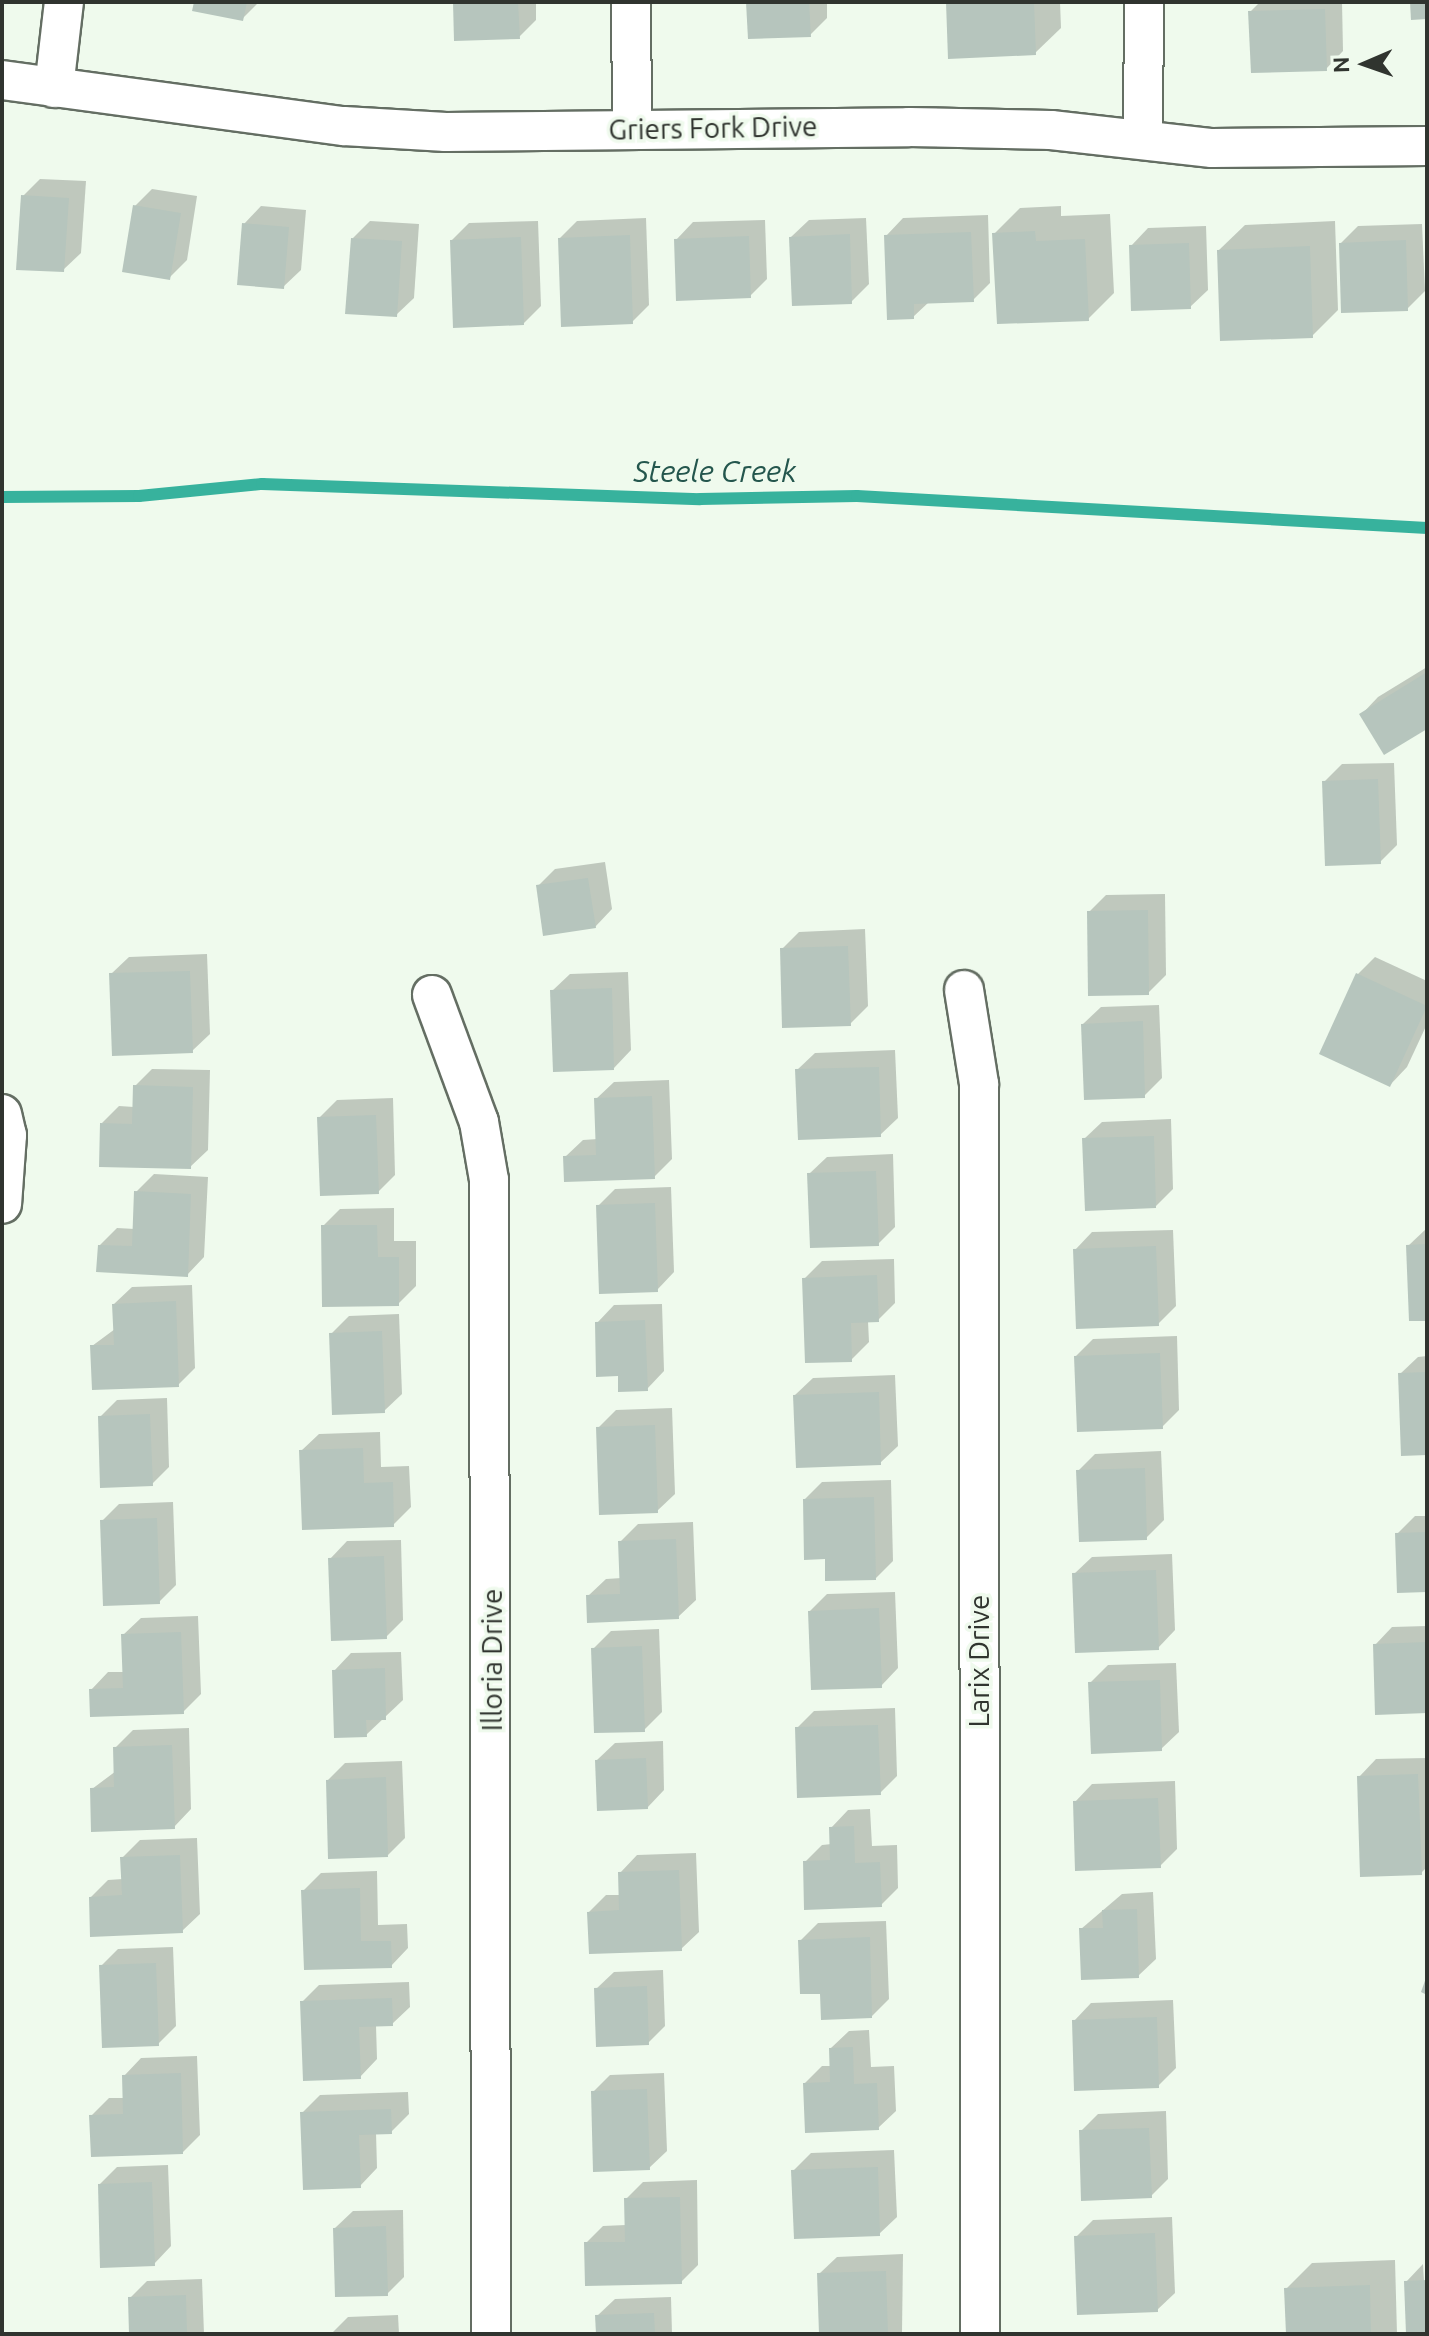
<!DOCTYPE html>
<html>
<head>
<meta charset="utf-8">
<style>
	body { margin:0 }
	#map { position:relative; width:1429px; height:2336px; overflow:hidden; background:#effaed; font-family:Ubuntu,sans-serif }
	div>[style] { position:absolute }
	.shadow>* { inset:0; background:#0003 }
	.stream>* { height:12px; margin:-6px; padding:0 6px; transform-origin:6px; border-radius:6px; background:#37b29d }
	.building>* { inset:0; background:#b6c5bd }
	.roads { filter:drop-shadow(2px 0 #646e63) drop-shadow(-2px 0 #646e63) drop-shadow(0 2px #646e63) drop-shadow(0 -2px #646e63) }
	.street>* { height:38px; margin:-19px; padding:0 19px; transform-origin:19px; border-radius:19px; background:#fff }
	span { translate:-50% -50%; white-space:nowrap; text-align:center; line-height:1.15; -webkit-text-stroke:7px #effaed; paint-order:stroke }
	.street-label { font-size:28px; color:#30342f }
	.water-label { font-size:30px; color:#24564d; font-style:italic }
	.frame { position:absolute; inset:0; border:4px solid #30342f; pointer-events:none }
	.north { position:absolute; left:1325px; top:24px; width:80px; height:80px; -webkit-text-stroke:6px #effaed; paint-order:stroke; rotate:268deg; font-size:22px; font-weight:700; line-height:32px; text-align:center; color:#30342f }
	.north::after { content:''; display:block; margin:auto; width:28px; height:36px; background:#30342f; clip-path:polygon(50% 0,100% 100%,50% 72%,0 100%) }
</style>
</head>
<body>
<div id="map">
	<div class="shadow">
		<div style="clip-path:polygon(196px 2px,259px 2px,242px 19px)"></div>
		<div style="clip-path:polygon(455px 2px,536px 2px,536px 20px,519px 37px)"></div>
		<div style="clip-path:polygon(748px 2px,827px 2px,827px 18px,810px 35px)"></div>
		<div style="clip-path:polygon(948px 2px,1060px 2px,1061px 28px,1035px 53px)"></div>
		<div style="clip-path:polygon(1260px 2px,1342px 2px,1343px 51px,1326px 69px,1250px 12px)"></div>
		<div style="clip-path:polygon(40px 179px,86px 181px,81px 253px,63px 270px,23px 196px)"></div>
		<div style="clip-path:polygon(152px 189px,197px 196px,187px 260px,170px 277px,135px 206px)"></div>
		<div style="clip-path:polygon(261px 206px,306px 210px,301px 270px,283px 287px,244px 224px)"></div>
		<div style="clip-path:polygon(1061px 206px,1061px 216px,1110px 214px,1114px 293px,1088px 319px,994px 234px,1020px 208px)"></div>
		<div style="clip-path:polygon(988px 215px,990px 283px,973px 300px,929px 302px,913px 317px,886px 236px,903px 218px)"></div>
		<div style="clip-path:polygon(646px 218px,649px 305px,632px 322px,560px 238px,577px 221px)"></div>
		<div style="clip-path:polygon(866px 218px,869px 284px,851px 302px,791px 237px,809px 220px)"></div>
		<div style="clip-path:polygon(765px 220px,767px 279px,750px 296px,676px 240px,693px 222px)"></div>
		<div style="clip-path:polygon(370px 221px,419px 224px,414px 298px,396px 315px,353px 238px)"></div>
		<div style="clip-path:polygon(538px 221px,541px 306px,523px 324px,452px 240px,469px 223px)"></div>
		<div style="clip-path:polygon(1335px 221px,1338px 310px,1312px 336px,1219px 250px,1245px 225px)"></div>
		<div style="clip-path:polygon(1422px 224px,1425px 291px,1407px 309px,1341px 243px,1358px 226px)"></div>
		<div style="clip-path:polygon(1206px 226px,1208px 290px,1190px 307px,1131px 246px,1148px 228px)"></div>
		<div style="clip-path:polygon(1427px 667px,1427px 727px,1361px 715px,1378px 697px)"></div>
		<div style="clip-path:polygon(1394px 763px,1397px 845px,1380px 862px,1324px 782px,1342px 764px)"></div>
		<div style="clip-path:polygon(605px 862px,612px 909px,595px 927px,538px 886px,555px 869px)"></div>
		<div style="clip-path:polygon(1165px 894px,1166px 975px,1148px 993px,1089px 912px,1106px 895px)"></div>
		<div style="clip-path:polygon(865px 929px,868px 1006px,850px 1024px,782px 949px,799px 932px)"></div>
		<div style="clip-path:polygon(207px 954px,210px 1034px,192px 1051px,111px 974px,129px 957px)"></div>
		<div style="clip-path:polygon(1375px 957px,1427px 981px,1427px 1024px,1407px 1067px,1390px 1085px,1322px 1053px,1358px 974px)"></div>
		<div style="clip-path:polygon(628px 972px,631px 1050px,614px 1068px,552px 991px,570px 974px)"></div>
		<div style="clip-path:polygon(1159px 1005px,1162px 1078px,1144px 1096px,1083px 1024px,1101px 1007px)"></div>
		<div style="clip-path:polygon(895px 1050px,898px 1118px,880px 1135px,797px 1070px,815px 1053px)"></div>
		<div style="clip-path:polygon(152px 1069px,210px 1070px,208px 1150px,190px 1167px,102px 1123px,119px 1106px,134px 1107px,135px 1086px)"></div>
		<div style="clip-path:polygon(669px 1080px,672px 1159px,654px 1177px,565px 1157px,583px 1140px,598px 1139px,596px 1099px,614px 1082px)"></div>
		<div style="clip-path:polygon(393px 1098px,395px 1175px,378px 1192px,319px 1118px,337px 1100px)"></div>
		<div style="clip-path:polygon(1171px 1119px,1173px 1189px,1156px 1206px,1084px 1139px,1102px 1122px)"></div>
		<div style="clip-path:polygon(893px 1154px,895px 1227px,878px 1244px,809px 1174px,827px 1157px)"></div>
		<div style="clip-path:polygon(154px 1174px,208px 1177px,204px 1257px,187px 1275px,99px 1246px,117px 1228px,135px 1229px,136px 1192px)"></div>
		<div style="clip-path:polygon(671px 1187px,674px 1272px,657px 1290px,598px 1206px,615px 1189px)"></div>
		<div style="clip-path:polygon(394px 1208px,394px 1241px,416px 1241px,416px 1286px,398px 1304px,323px 1226px,340px 1209px)"></div>
		<div style="clip-path:polygon(1427px 1228px,1427px 1319px,1408px 1246px)"></div>
		<div style="clip-path:polygon(1173px 1230px,1176px 1306px,1158px 1324px,1075px 1250px,1092px 1232px)"></div>
		<div style="clip-path:polygon(894px 1259px,895px 1303px,878px 1320px,868px 1321px,869px 1342px,851px 1360px,804px 1279px,822px 1261px)"></div>
		<div style="clip-path:polygon(192px 1285px,195px 1368px,178px 1385px,92px 1346px,115px 1329px,114px 1304px,132px 1287px)"></div>
		<div style="clip-path:polygon(662px 1304px,664px 1371px,647px 1389px,620px 1374px,597px 1323px,614px 1305px)"></div>
		<div style="clip-path:polygon(399px 1314px,402px 1394px,384px 1411px,331px 1334px,349px 1316px)"></div>
		<div style="clip-path:polygon(1177px 1336px,1179px 1410px,1162px 1427px,1076px 1356px,1093px 1339px)"></div>
		<div style="clip-path:polygon(1427px 1356px,1427px 1453px,1400px 1374px,1418px 1357px)"></div>
		<div style="clip-path:polygon(895px 1375px,898px 1446px,880px 1463px,795px 1395px,813px 1378px)"></div>
		<div style="clip-path:polygon(167px 1398px,169px 1467px,152px 1484px,100px 1417px,117px 1400px)"></div>
		<div style="clip-path:polygon(672px 1408px,675px 1494px,657px 1511px,598px 1428px,616px 1410px)"></div>
		<div style="clip-path:polygon(380px 1432px,381px 1467px,409px 1466px,411px 1507px,393px 1525px,301px 1451px,319px 1434px)"></div>
		<div style="clip-path:polygon(1161px 1451px,1164px 1520px,1146px 1538px,1078px 1471px,1095px 1454px)"></div>
		<div style="clip-path:polygon(891px 1480px,893px 1561px,876px 1578px,827px 1557px,805px 1499px,822px 1482px)"></div>
		<div style="clip-path:polygon(173px 1502px,176px 1585px,159px 1602px,102px 1521px,119px 1504px)"></div>
		<div style="clip-path:polygon(1415px 1516px,1427px 1516px,1427px 1590px,1397px 1534px)"></div>
		<div style="clip-path:polygon(693px 1522px,696px 1600px,678px 1617px,588px 1596px,606px 1579px,622px 1578px,620px 1542px,638px 1524px)"></div>
		<div style="clip-path:polygon(401px 1540px,403px 1620px,386px 1637px,330px 1559px,347px 1541px)"></div>
		<div style="clip-path:polygon(1172px 1554px,1175px 1630px,1158px 1648px,1074px 1574px,1092px 1557px)"></div>
		<div style="clip-path:polygon(895px 1592px,898px 1668px,881px 1686px,810px 1611px,827px 1594px)"></div>
		<div style="clip-path:polygon(198px 1616px,201px 1694px,183px 1712px,91px 1690px,108px 1672px,124px 1672px,123px 1635px,141px 1618px)"></div>
		<div style="clip-path:polygon(1427px 1626px,1427px 1711px,1375px 1645px,1392px 1627px)"></div>
		<div style="clip-path:polygon(659px 1629px,662px 1712px,644px 1730px,593px 1649px,611px 1631px)"></div>
		<div style="clip-path:polygon(401px 1652px,403px 1700px,366px 1735px,334px 1671px,351px 1653px)"></div>
		<div style="clip-path:polygon(1176px 1663px,1179px 1732px,1161px 1749px,1090px 1683px,1108px 1665px)"></div>
		<div style="clip-path:polygon(895px 1708px,897px 1776px,880px 1793px,797px 1728px,814px 1711px)"></div>
		<div style="clip-path:polygon(189px 1728px,191px 1809px,174px 1827px,92px 1789px,116px 1771px,115px 1748px,133px 1730px)"></div>
		<div style="clip-path:polygon(663px 1741px,664px 1790px,647px 1808px,597px 1760px,615px 1743px)"></div>
		<div style="clip-path:polygon(1427px 1758px,1427px 1867px,1421px 1873px,1359px 1777px,1376px 1759px)"></div>
		<div style="clip-path:polygon(402px 1761px,405px 1838px,388px 1855px,328px 1780px,345px 1763px)"></div>
		<div style="clip-path:polygon(1175px 1781px,1177px 1849px,1160px 1866px,1075px 1802px,1092px 1784px)"></div>
		<div style="clip-path:polygon(870px 1809px,872px 1846px,897px 1845px,898px 1888px,881px 1905px,805px 1862px,822px 1845px,832px 1844px,831px 1828px,848px 1810px)"></div>
		<div style="clip-path:polygon(197px 1838px,200px 1914px,182px 1931px,91px 1897px,108px 1880px,123px 1879px,122px 1858px,140px 1840px)"></div>
		<div style="clip-path:polygon(696px 1853px,699px 1932px,681px 1949px,589px 1912px,606px 1895px,621px 1895px,620px 1873px,637px 1855px)"></div>
		<div style="clip-path:polygon(377px 1871px,378px 1925px,407px 1924px,408px 1948px,391px 1966px,306px 1968px,303px 1891px,321px 1873px)"></div>
		<div style="clip-path:polygon(1153px 1892px,1156px 1959px,1138px 1976px,1081px 1929px,1122px 1894px)"></div>
		<div style="clip-path:polygon(886px 1921px,889px 1999px,872px 2016px,822px 1992px,800px 1941px,818px 1923px)"></div>
		<div style="clip-path:polygon(173px 1947px,176px 2026px,158px 2044px,101px 1966px,118px 1949px)"></div>
		<div style="clip-path:polygon(663px 1970px,665px 2026px,648px 2043px,596px 1989px,614px 1972px)"></div>
		<div style="clip-path:polygon(409px 1982px,410px 2007px,392px 2024px,376px 2025px,377px 2059px,360px 2077px,302px 2002px,319px 1985px)"></div>
		<div style="clip-path:polygon(1173px 2000px,1176px 2068px,1158px 2086px,1074px 2021px,1091px 2003px)"></div>
		<div style="clip-path:polygon(869px 2030px,871px 2067px,894px 2066px,896px 2111px,878px 2128px,805px 2083px,822px 2066px,832px 2066px,831px 2048px,849px 2031px)"></div>
		<div style="clip-path:polygon(197px 2056px,200px 2135px,183px 2152px,91px 2116px,109px 2098px,125px 2098px,124px 2076px,141px 2058px)"></div>
		<div style="clip-path:polygon(664px 2073px,667px 2151px,649px 2168px,593px 2092px,610px 2075px)"></div>
		<div style="clip-path:polygon(408px 2092px,409px 2114px,391px 2132px,376px 2132px,377px 2168px,360px 2186px,302px 2113px,320px 2095px)"></div>
		<div style="clip-path:polygon(1166px 2111px,1168px 2179px,1151px 2196px,1081px 2131px,1098px 2114px)"></div>
		<div style="clip-path:polygon(894px 2150px,897px 2217px,879px 2234px,793px 2171px,811px 2153px)"></div>
		<div style="clip-path:polygon(168px 2165px,171px 2246px,154px 2264px,100px 2184px,117px 2167px)"></div>
		<div style="clip-path:polygon(697px 2180px,698px 2265px,681px 2282px,586px 2243px,603px 2226px,626px 2225px,626px 2199px,643px 2182px)"></div>
		<div style="clip-path:polygon(403px 2210px,404px 2277px,387px 2294px,335px 2228px,353px 2211px)"></div>
		<div style="clip-path:polygon(1172px 2217px,1175px 2293px,1157px 2310px,1076px 2237px,1093px 2220px)"></div>
		<div style="clip-path:polygon(903px 2254px,902px 2334px,821px 2334px,819px 2274px,837px 2257px)"></div>
		<div style="clip-path:polygon(1395px 2260px,1397px 2334px,1288px 2334px,1286px 2289px,1312px 2263px)"></div>
		<div style="clip-path:polygon(1423px 2264px,1427px 2334px,1408px 2334px,1406px 2282px)"></div>
		<div style="clip-path:polygon(202px 2279px,204px 2334px,131px 2334px,130px 2298px,147px 2281px)"></div>
		<div style="clip-path:polygon(671px 2297px,672px 2334px,598px 2334px,597px 2316px,615px 2299px)"></div>
		<div style="clip-path:polygon(398px 2315px,399px 2334px,331px 2334px,348px 2317px)"></div>
	</div>
	<div class="stream">
		<div style="left:2px;top:497px;width:137px;rotate:-0.4deg"></div>
		<div style="left:139px;top:496px;width:124px;rotate:-5.6deg"></div>
		<div style="left:262px;top:484px;width:438px;rotate:2deg"></div>
		<div style="left:700px;top:499px;width:157px;rotate:-1.1deg"></div>
		<div style="left:857px;top:496px;width:571px;rotate:3.21deg"></div>
	</div>
	<div class="building">
		<div style="clip-path:polygon(194px 2px,247px 2px,243px 21px,192px 11px)"></div>
		<div style="clip-path:polygon(453px 2px,518px 2px,520px 39px,454px 41px)"></div>
		<div style="clip-path:polygon(746px 2px,809px 2px,811px 37px,748px 39px)"></div>
		<div style="clip-path:polygon(946px 2px,1034px 2px,1036px 55px,948px 59px)"></div>
		<div style="clip-path:polygon(1410px 2px,1427px 2px,1427px 19px,1411px 20px)"></div>
		<div style="clip-path:polygon(1325px 9px,1327px 71px,1251px 73px,1248px 11px)"></div>
		<div style="clip-path:polygon(21px 195px,69px 198px,64px 272px,16px 270px)"></div>
		<div style="clip-path:polygon(133px 205px,181px 213px,170px 280px,122px 272px)"></div>
		<div style="clip-path:polygon(242px 223px,289px 227px,284px 289px,237px 285px)"></div>
		<div style="clip-path:polygon(1035px 231px,1036px 241px,1085px 239px,1089px 321px,997px 324px,992px 233px)"></div>
		<div style="clip-path:polygon(971px 232px,974px 302px,914px 304px,914px 319px,887px 320px,884px 235px)"></div>
		<div style="clip-path:polygon(850px 234px,852px 304px,792px 306px,789px 237px)"></div>
		<div style="clip-path:polygon(630px 235px,633px 324px,561px 327px,558px 238px)"></div>
		<div style="clip-path:polygon(749px 236px,751px 298px,676px 301px,674px 239px)"></div>
		<div style="clip-path:polygon(521px 237px,524px 325px,453px 328px,450px 240px)"></div>
		<div style="clip-path:polygon(351px 238px,402px 241px,397px 317px,345px 314px)"></div>
		<div style="clip-path:polygon(1406px 240px,1408px 311px,1341px 313px,1339px 243px)"></div>
		<div style="clip-path:polygon(1189px 243px,1191px 309px,1131px 311px,1129px 245px)"></div>
		<div style="clip-path:polygon(1310px 246px,1313px 338px,1220px 341px,1217px 250px)"></div>
		<div style="clip-path:polygon(1427px 672px,1427px 729px,1384px 755px,1359px 714px)"></div>
		<div style="clip-path:polygon(1378px 779px,1381px 864px,1325px 866px,1322px 781px)"></div>
		<div style="clip-path:polygon(588px 878px,596px 928px,543px 936px,536px 885px)"></div>
		<div style="clip-path:polygon(1148px 910px,1149px 995px,1088px 996px,1087px 911px)"></div>
		<div style="clip-path:polygon(848px 946px,851px 1026px,782px 1028px,780px 948px)"></div>
		<div style="clip-path:polygon(190px 971px,193px 1053px,112px 1056px,109px 973px)"></div>
		<div style="clip-path:polygon(1356px 973px,1427px 1006px,1390px 1087px,1319px 1054px)"></div>
		<div style="clip-path:polygon(612px 988px,614px 1070px,553px 1072px,550px 990px)"></div>
		<div style="clip-path:polygon(1143px 1021px,1145px 1098px,1084px 1100px,1081px 1024px)"></div>
		<div style="clip-path:polygon(879px 1067px,881px 1137px,798px 1140px,795px 1069px)"></div>
		<div style="clip-path:polygon(133px 1085px,193px 1087px,191px 1169px,99px 1167px,100px 1123px,132px 1124px)"></div>
		<div style="clip-path:polygon(652px 1096px,655px 1179px,564px 1182px,563px 1156px,596px 1155px,594px 1098px)"></div>
		<div style="clip-path:polygon(376px 1115px,379px 1194px,320px 1196px,317px 1117px)"></div>
		<div style="clip-path:polygon(1154px 1136px,1156px 1208px,1085px 1211px,1082px 1138px)"></div>
		<div style="clip-path:polygon(876px 1171px,879px 1246px,810px 1248px,807px 1173px)"></div>
		<div style="clip-path:polygon(134px 1191px,191px 1194px,188px 1277px,96px 1272px,98px 1245px,132px 1246px)"></div>
		<div style="clip-path:polygon(655px 1203px,658px 1292px,599px 1294px,596px 1205px)"></div>
		<div style="clip-path:polygon(321px 1225px,377px 1225px,378px 1257px,399px 1257px,399px 1306px,322px 1307px)"></div>
		<div style="clip-path:polygon(1427px 1244px,1427px 1321px,1409px 1321px,1406px 1245px)"></div>
		<div style="clip-path:polygon(1156px 1246px,1159px 1326px,1076px 1329px,1073px 1249px)"></div>
		<div style="clip-path:polygon(877px 1275px,879px 1322px,851px 1323px,852px 1362px,805px 1363px,802px 1278px)"></div>
		<div style="clip-path:polygon(176px 1301px,179px 1387px,92px 1390px,90px 1345px,114px 1345px,112px 1304px)"></div>
		<div style="clip-path:polygon(645px 1320px,648px 1391px,618px 1392px,618px 1376px,596px 1377px,595px 1322px)"></div>
		<div style="clip-path:polygon(382px 1331px,385px 1413px,332px 1415px,329px 1333px)"></div>
		<div style="clip-path:polygon(1160px 1353px,1163px 1429px,1077px 1432px,1074px 1356px)"></div>
		<div style="clip-path:polygon(1427px 1372px,1427px 1455px,1401px 1456px,1398px 1373px)"></div>
		<div style="clip-path:polygon(879px 1392px,881px 1465px,796px 1468px,793px 1395px)"></div>
		<div style="clip-path:polygon(150px 1414px,153px 1486px,100px 1488px,98px 1416px)"></div>
		<div style="clip-path:polygon(655px 1425px,658px 1513px,599px 1515px,596px 1427px)"></div>
		<div style="clip-path:polygon(363px 1448px,364px 1483px,393px 1482px,394px 1527px,302px 1530px,299px 1450px)"></div>
		<div style="clip-path:polygon(1145px 1468px,1147px 1540px,1079px 1542px,1076px 1470px)"></div>
		<div style="clip-path:polygon(874px 1497px,876px 1580px,825px 1581px,825px 1559px,804px 1560px,803px 1499px)"></div>
		<div style="clip-path:polygon(157px 1518px,160px 1604px,103px 1606px,100px 1520px)"></div>
		<div style="clip-path:polygon(1427px 1532px,1427px 1592px,1397px 1593px,1395px 1533px)"></div>
		<div style="clip-path:polygon(676px 1539px,679px 1619px,587px 1623px,586px 1595px,620px 1594px,618px 1541px)"></div>
		<div style="clip-path:polygon(384px 1556px,387px 1639px,331px 1641px,328px 1558px)"></div>
		<div style="clip-path:polygon(1156px 1570px,1159px 1650px,1075px 1653px,1072px 1573px)"></div>
		<div style="clip-path:polygon(879px 1608px,882px 1688px,811px 1690px,808px 1611px)"></div>
		<div style="clip-path:polygon(181px 1632px,184px 1714px,90px 1717px,89px 1689px,123px 1688px,121px 1634px)"></div>
		<div style="clip-path:polygon(1427px 1642px,1427px 1713px,1375px 1715px,1373px 1644px)"></div>
		<div style="clip-path:polygon(642px 1646px,645px 1732px,594px 1733px,591px 1648px)"></div>
		<div style="clip-path:polygon(385px 1668px,386px 1720px,366px 1720px,367px 1737px,334px 1738px,332px 1670px)"></div>
		<div style="clip-path:polygon(1160px 1680px,1162px 1751px,1091px 1754px,1088px 1682px)"></div>
		<div style="clip-path:polygon(878px 1725px,881px 1795px,797px 1798px,795px 1727px)"></div>
		<div style="clip-path:polygon(172px 1745px,175px 1829px,91px 1832px,90px 1788px,114px 1787px,113px 1747px)"></div>
		<div style="clip-path:polygon(646px 1758px,648px 1809px,597px 1811px,595px 1760px)"></div>
		<div style="clip-path:polygon(1418px 1774px,1422px 1875px,1360px 1877px,1357px 1776px)"></div>
		<div style="clip-path:polygon(386px 1777px,388px 1857px,328px 1859px,326px 1780px)"></div>
		<div style="clip-path:polygon(1158px 1798px,1161px 1868px,1075px 1871px,1073px 1801px)"></div>
		<div style="clip-path:polygon(854px 1826px,855px 1863px,880px 1862px,882px 1907px,804px 1910px,803px 1861px,830px 1860px,829px 1827px)"></div>
		<div style="clip-path:polygon(180px 1855px,183px 1933px,90px 1937px,89px 1897px,122px 1895px,120px 1857px)"></div>
		<div style="clip-path:polygon(679px 1870px,682px 1951px,589px 1954px,587px 1912px,619px 1910px,618px 1872px)"></div>
		<div style="clip-path:polygon(360px 1888px,361px 1941px,391px 1941px,392px 1968px,304px 1970px,301px 1890px)"></div>
		<div style="clip-path:polygon(1137px 1909px,1139px 1978px,1081px 1980px,1079px 1928px,1103px 1928px,1102px 1910px)"></div>
		<div style="clip-path:polygon(870px 1937px,872px 2018px,821px 2020px,820px 1994px,800px 1994px,798px 1940px)"></div>
		<div style="clip-path:polygon(156px 1963px,159px 2046px,102px 2048px,99px 1965px)"></div>
		<div style="clip-path:polygon(1427px 1975px,1427px 1995px,1421px 1992px)"></div>
		<div style="clip-path:polygon(647px 1986px,649px 2045px,596px 2047px,594px 1988px)"></div>
		<div style="clip-path:polygon(392px 1998px,393px 2026px,359px 2027px,361px 2079px,303px 2081px,300px 2001px)"></div>
		<div style="clip-path:polygon(1157px 2017px,1159px 2088px,1074px 2091px,1072px 2020px)"></div>
		<div style="clip-path:polygon(853px 2047px,854px 2084px,877px 2083px,879px 2130px,805px 2133px,803px 2083px,830px 2082px,829px 2048px)"></div>
		<div style="clip-path:polygon(181px 2073px,183px 2154px,91px 2157px,89px 2115px,123px 2114px,122px 2075px)"></div>
		<div style="clip-path:polygon(647px 2089px,650px 2170px,593px 2172px,591px 2091px)"></div>
		<div style="clip-path:polygon(391px 2109px,392px 2134px,359px 2135px,361px 2188px,303px 2190px,300px 2112px)"></div>
		<div style="clip-path:polygon(1149px 2128px,1152px 2198px,1081px 2201px,1079px 2130px)"></div>
		<div style="clip-path:polygon(878px 2167px,880px 2236px,794px 2239px,791px 2170px)"></div>
		<div style="clip-path:polygon(152px 2182px,155px 2266px,100px 2268px,98px 2184px)"></div>
		<div style="clip-path:polygon(680px 2197px,682px 2284px,585px 2286px,584px 2242px,625px 2242px,624px 2198px)"></div>
		<div style="clip-path:polygon(386px 2226px,388px 2296px,335px 2297px,333px 2228px)"></div>
		<div style="clip-path:polygon(1155px 2233px,1158px 2312px,1077px 2315px,1074px 2236px)"></div>
		<div style="clip-path:polygon(886px 2271px,888px 2334px,819px 2334px,817px 2273px)"></div>
		<div style="clip-path:polygon(1427px 2280px,1427px 2334px,1406px 2334px,1404px 2281px)"></div>
		<div style="clip-path:polygon(1370px 2285px,1371px 2334px,1286px 2334px,1284px 2288px)"></div>
		<div style="clip-path:polygon(186px 2295px,187px 2334px,129px 2334px,128px 2297px)"></div>
		<div style="clip-path:polygon(654px 2313px,655px 2334px,596px 2334px,595px 2315px)"></div>
	</div>
	<div class="roads">
		<div class="street">
			<div style="left:631px;top:2px;width:126px;rotate:89.5deg"></div>
			<div style="left:2px;top:80px;width:345px;rotate:7.7deg"></div>
			<div style="left:344px;top:126px;width:102px;rotate:3.4deg"></div>
			<div style="left:446px;top:132px;width:463px;rotate:-0.6deg"></div>
			<div style="left:909px;top:127px;width:142px;rotate:1.2deg"></div>
			<div style="left:1051px;top:130px;width:162px;rotate:6.4deg"></div>
			<div style="left:1212px;top:148px;width:215px;rotate:-0.5deg"></div>
			<div style="left:54px;top:88px;width:87px;rotate:-83.4deg"></div>
			<div style="left:1143px;top:139px;width:137px;rotate:-89.6deg"></div>
			<div style="left:964px;top:990px;width:95px;rotate:80.9deg"></div>
			<div style="left:979px;top:1084px;width:1250px;rotate:89.95deg"></div>
			<div style="left:432px;top:995px;width:135px;rotate:69.7deg"></div>
			<div style="left:479px;top:1122px;width:59px;rotate:80.2deg"></div>
			<div style="left:489px;top:1180px;width:1154px;rotate:89.9deg"></div>
			<div style="left:2px;top:1114px;width:22px;rotate:77deg"></div>
			<div style="left:7px;top:1135px;width:69px;rotate:94.1deg"></div>
		</div>
	</div>
	<div class="street-label">
		<span style="left:713px;top:128px;rotate:-1deg">Griers Fork Drive</span>
		<span style="left:492px;top:1660px;rotate:-90deg">Illoria Drive</span>
		<span style="left:979px;top:1661px;rotate:-90deg">Larix Drive</span>
	</div>
	<div class="water-label">
		<span style="left:715px;top:471px">Steele Creek</span>
	</div>
	<div class="frame"></div>
	<div class="north">N</div>
</div>
</body>
</html>
